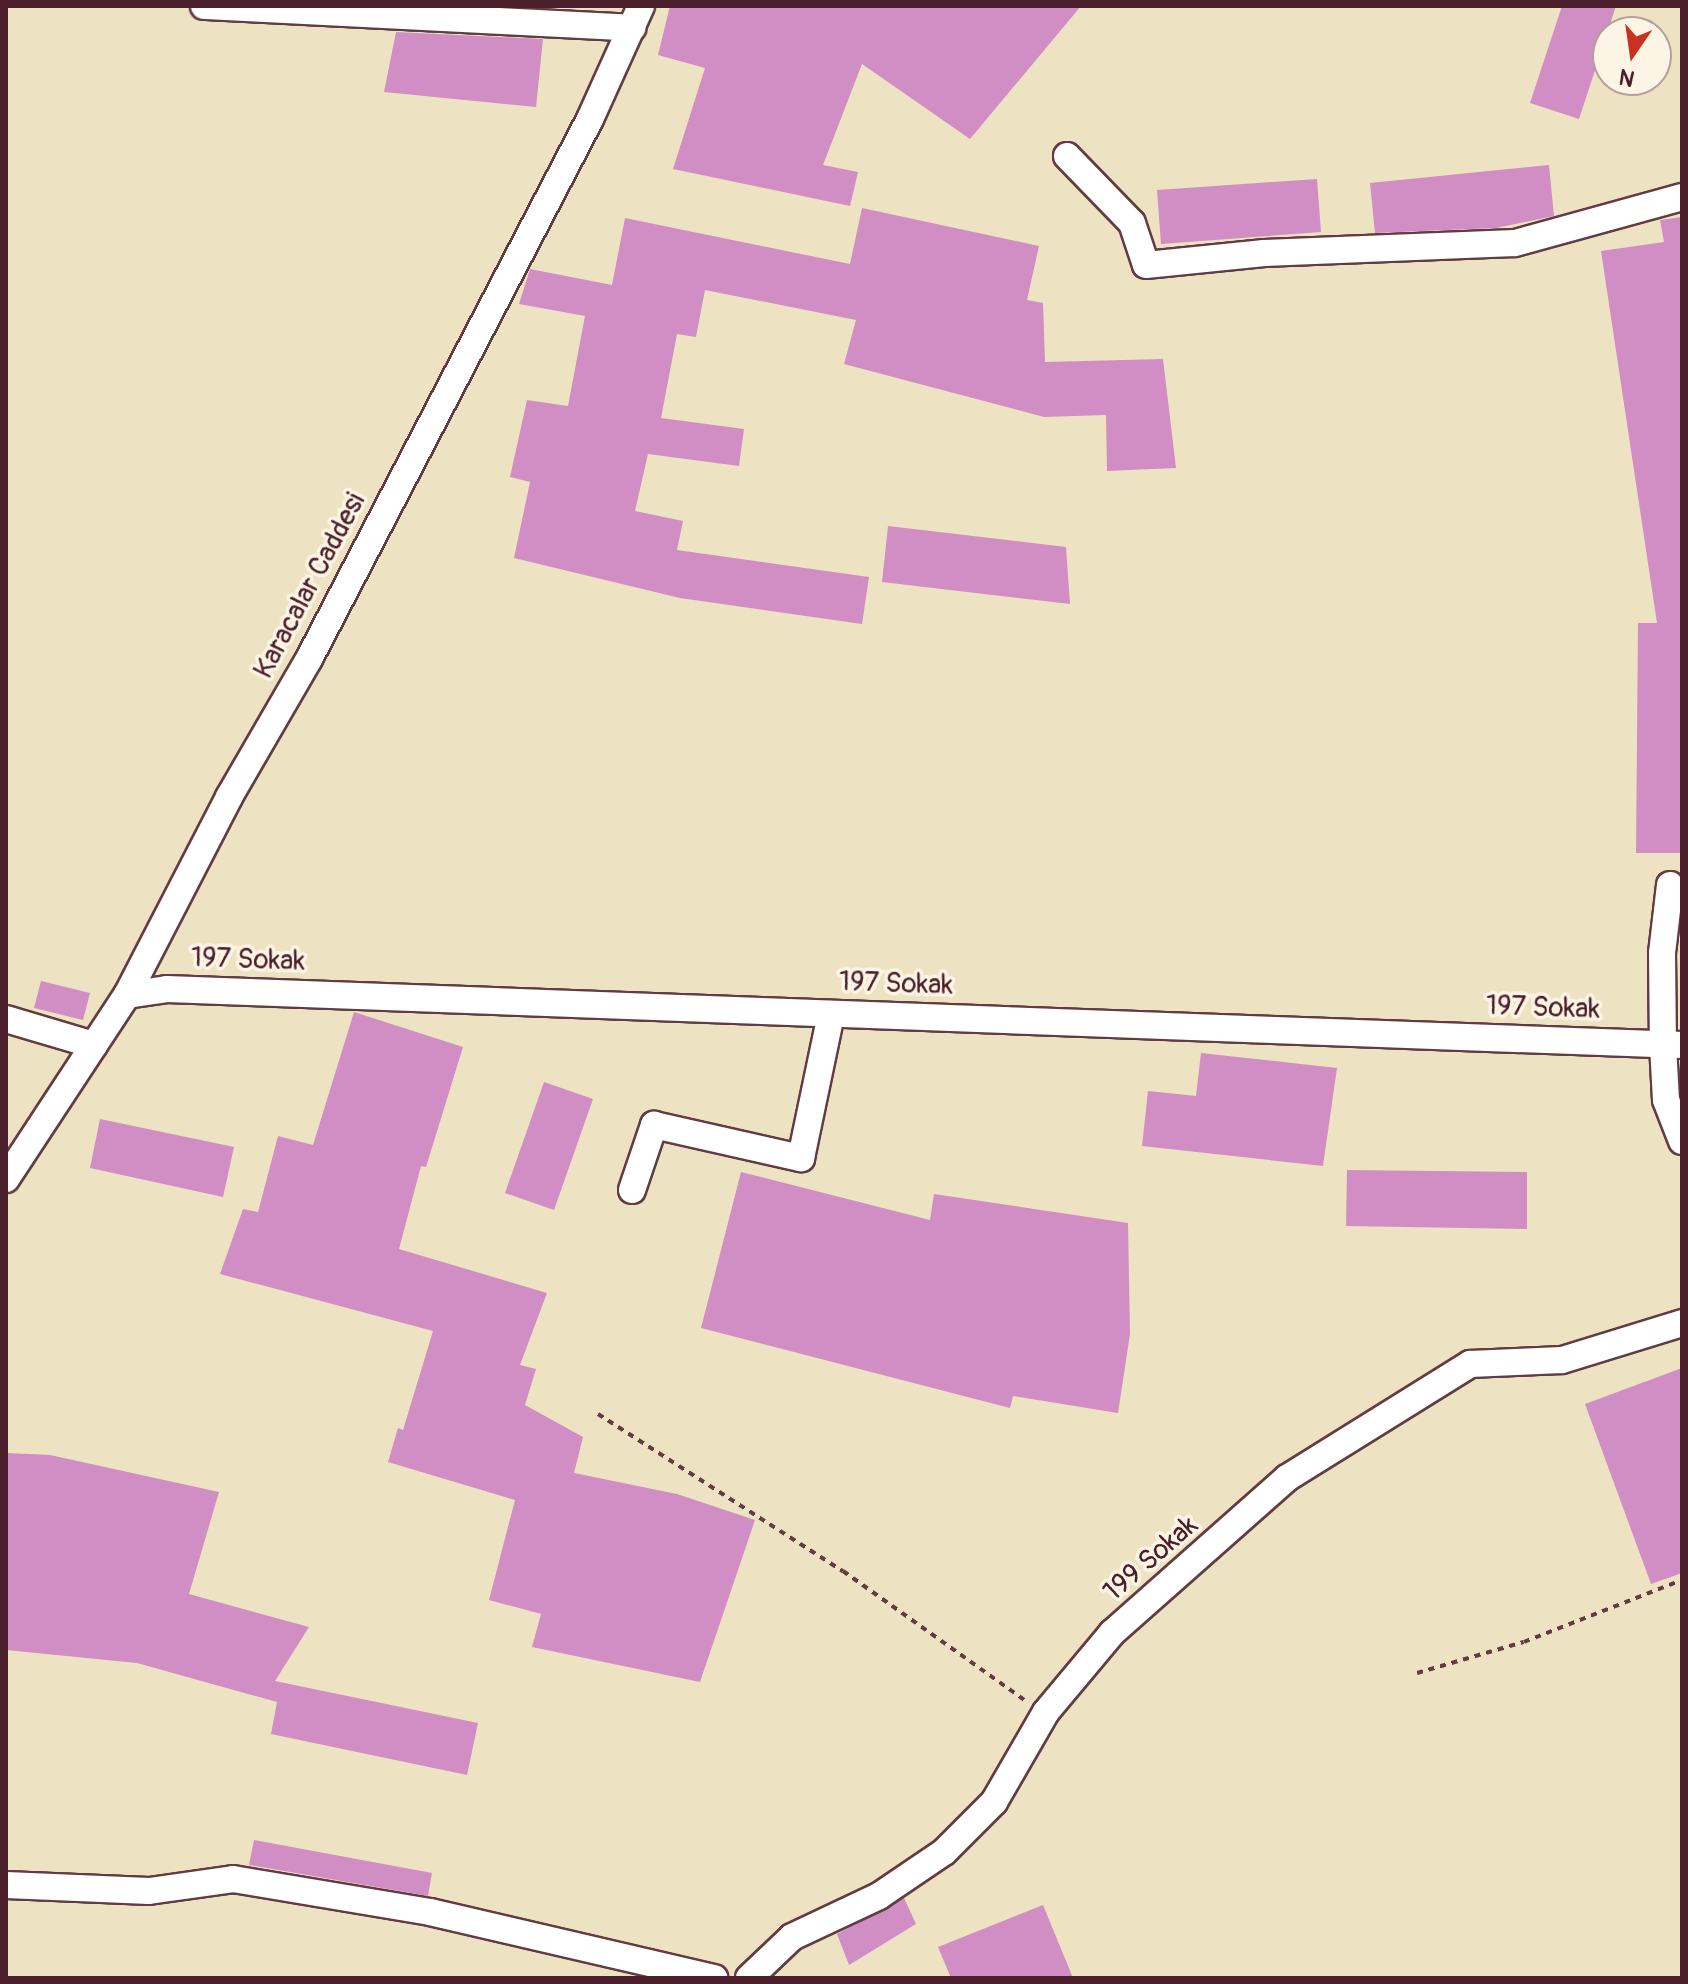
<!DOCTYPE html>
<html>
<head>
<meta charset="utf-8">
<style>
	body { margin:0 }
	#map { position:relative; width:1688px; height:1984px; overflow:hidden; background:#ede2c1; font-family:Pangolin,sans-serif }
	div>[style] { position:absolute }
	.building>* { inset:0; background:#d18ec4 }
	.path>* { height:4px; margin-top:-2px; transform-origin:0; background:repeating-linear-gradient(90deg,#623c42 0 6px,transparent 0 12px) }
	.roads { filter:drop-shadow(2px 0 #623c42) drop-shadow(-2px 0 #623c42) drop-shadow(0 2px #623c42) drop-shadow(0 -2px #623c42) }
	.minor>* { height:26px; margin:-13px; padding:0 13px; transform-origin:13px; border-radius:13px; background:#fff }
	span { translate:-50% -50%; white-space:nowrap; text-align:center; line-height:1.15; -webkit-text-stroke:7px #fcf5e5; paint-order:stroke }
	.street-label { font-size:28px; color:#4a1f2b }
	.frame { position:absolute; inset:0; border:8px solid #4a1f2b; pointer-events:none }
	.north { position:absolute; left:1592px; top:16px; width:80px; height:80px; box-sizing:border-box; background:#fcf5e5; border:2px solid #b59f9b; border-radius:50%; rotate:193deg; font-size:22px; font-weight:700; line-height:32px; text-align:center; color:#4a1f2b }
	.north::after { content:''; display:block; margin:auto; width:28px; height:36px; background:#c8321e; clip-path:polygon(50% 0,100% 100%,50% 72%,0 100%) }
</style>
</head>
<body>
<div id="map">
	<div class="building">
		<div style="clip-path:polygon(670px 6px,1081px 6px,970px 139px,862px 64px,823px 165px,858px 172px,850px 206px,673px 169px,705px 68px,658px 55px)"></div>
		<div style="clip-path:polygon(1562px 6px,1616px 6px,1579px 119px,1530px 103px)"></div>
		<div style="clip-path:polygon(396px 32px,543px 39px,536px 107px,384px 92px)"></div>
		<div style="clip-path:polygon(1549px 165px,1554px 216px,1496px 228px,1375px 233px,1370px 183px)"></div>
		<div style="clip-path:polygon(1317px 179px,1321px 232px,1161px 244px,1157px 190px)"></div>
		<div style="clip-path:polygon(862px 208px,1039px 246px,1027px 300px,1043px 303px,1045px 362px,1163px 359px,1176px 468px,1107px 471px,1106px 415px,1044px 417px,844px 364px,856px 320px,705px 290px,696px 337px,677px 334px,661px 418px,744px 429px,739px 466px,648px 454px,635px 511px,683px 521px,677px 550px,869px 577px,862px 624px,680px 598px,514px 558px,530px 482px,510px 477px,527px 400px,568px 406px,585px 316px,519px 304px,530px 269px,612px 285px,625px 218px,850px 264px)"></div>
		<div style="clip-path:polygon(1682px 217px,1682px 853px,1636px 853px,1638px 623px,1657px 623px,1601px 251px,1664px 242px,1660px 220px)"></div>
		<div style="clip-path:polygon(888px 526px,1066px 547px,1070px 604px,882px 582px)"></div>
		<div style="clip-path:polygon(41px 981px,90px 993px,83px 1020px,34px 1008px)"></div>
		<div style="clip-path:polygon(354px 1012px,463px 1047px,426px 1167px,421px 1166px,399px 1249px,547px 1293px,520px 1365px,536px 1369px,525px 1405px,583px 1437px,574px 1473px,677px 1494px,755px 1520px,700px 1682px,532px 1647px,541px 1614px,489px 1600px,515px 1500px,388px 1462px,398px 1428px,403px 1430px,433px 1331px,220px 1274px,243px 1209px,258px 1212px,278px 1136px,313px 1145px)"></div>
		<div style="clip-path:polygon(1201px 1053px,1337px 1068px,1323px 1166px,1142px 1146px,1148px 1091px,1196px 1096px)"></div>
		<div style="clip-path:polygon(544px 1082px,593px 1099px,554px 1210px,505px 1193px)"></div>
		<div style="clip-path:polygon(100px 1119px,234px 1147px,223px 1197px,90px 1168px)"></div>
		<div style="clip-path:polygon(1347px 1170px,1527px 1172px,1527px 1229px,1346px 1226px)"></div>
		<div style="clip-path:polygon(741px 1172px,930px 1220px,934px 1194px,1128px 1223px,1130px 1334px,1118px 1413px,1013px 1396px,1010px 1408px,701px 1328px)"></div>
		<div style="clip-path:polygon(1682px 1368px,1682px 1573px,1651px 1584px,1585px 1404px)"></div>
		<div style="clip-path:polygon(6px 1453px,50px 1455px,219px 1492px,189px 1594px,309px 1627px,275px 1681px,478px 1723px,467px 1775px,271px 1734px,277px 1702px,137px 1663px,6px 1650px)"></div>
		<div style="clip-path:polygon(254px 1840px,432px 1873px,428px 1896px,249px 1865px)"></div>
		<div style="clip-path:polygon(904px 1898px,916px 1924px,849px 1965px,837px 1934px)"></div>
		<div style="clip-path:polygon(1043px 1905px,1073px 1978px,951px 1978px,938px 1947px)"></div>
	</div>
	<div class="path">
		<div style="left:598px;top:1414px;width:291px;rotate:32.7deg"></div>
		<div style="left:843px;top:1571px;width:224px;rotate:35.4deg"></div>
		<div style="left:1417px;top:1673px;width:111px;rotate:-16.2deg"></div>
		<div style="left:1524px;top:1642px;width:170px;rotate:-21.4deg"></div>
	</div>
	<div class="roads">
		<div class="minor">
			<div style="left:204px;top:6px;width:429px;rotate:2.9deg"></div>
			<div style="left:1067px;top:156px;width:93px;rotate:45.9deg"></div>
			<div style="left:1132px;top:223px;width:44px;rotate:71.6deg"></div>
			<div style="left:1146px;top:265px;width:119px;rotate:-5.8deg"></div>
			<div style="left:1264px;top:253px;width:251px;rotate:-2.3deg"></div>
			<div style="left:1515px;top:243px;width:173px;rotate:-15.4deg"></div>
			<div style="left:1670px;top:885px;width:68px;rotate:96.7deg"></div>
			<div style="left:1662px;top:953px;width:92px;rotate:89.4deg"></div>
			<div style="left:1663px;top:1045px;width:55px;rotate:86.9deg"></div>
			<div style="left:1666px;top:1100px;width:44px;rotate:68.7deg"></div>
			<div style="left:127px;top:995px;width:40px;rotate:-8.5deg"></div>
			<div style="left:167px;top:989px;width:1516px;rotate:2.12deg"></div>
			<div style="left:6px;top:1019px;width:92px;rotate:16.5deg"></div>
			<div style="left:6px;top:1179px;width:220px;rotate:-56.7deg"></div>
			<div style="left:127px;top:995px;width:223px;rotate:-62.7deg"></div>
			<div style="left:229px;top:797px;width:160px;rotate:-59.9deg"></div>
			<div style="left:309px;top:659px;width:609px;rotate:-62.51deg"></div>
			<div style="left:590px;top:119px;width:124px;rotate:-65.7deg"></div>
			<div style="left:632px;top:1190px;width:69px;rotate:-71.3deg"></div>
			<div style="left:654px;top:1125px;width:151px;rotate:12.7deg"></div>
			<div style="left:801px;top:1158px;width:147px;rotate:-78.2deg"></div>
			<div style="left:6px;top:1885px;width:143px;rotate:2.4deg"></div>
			<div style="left:149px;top:1891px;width:85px;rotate:-8.1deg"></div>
			<div style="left:233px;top:1879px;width:200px;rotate:9.5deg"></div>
			<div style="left:430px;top:1912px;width:292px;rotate:13.1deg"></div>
			<div style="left:749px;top:1978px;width:59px;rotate:-43.6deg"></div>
			<div style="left:792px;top:1937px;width:96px;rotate:-25.2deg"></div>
			<div style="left:879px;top:1896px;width:78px;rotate:-34.1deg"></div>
			<div style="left:944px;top:1852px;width:71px;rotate:-45deg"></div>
			<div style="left:994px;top:1802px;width:104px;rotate:-60deg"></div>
			<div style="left:1046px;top:1712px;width:103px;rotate:-50.1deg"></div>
			<div style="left:1112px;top:1633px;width:234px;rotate:-41.5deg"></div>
			<div style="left:1287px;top:1478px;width:216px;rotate:-31.9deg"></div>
			<div style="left:1470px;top:1364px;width:92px;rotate:-2.5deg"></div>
			<div style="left:1562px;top:1360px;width:126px;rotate:-17.1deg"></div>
		</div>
	</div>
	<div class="street-label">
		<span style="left:310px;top:586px;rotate:-62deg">Karacalar Caddesi</span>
		<span style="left:248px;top:960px;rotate:2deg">197 Sokak</span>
		<span style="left:896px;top:984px;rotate:2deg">197 Sokak</span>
		<span style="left:1543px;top:1008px;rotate:2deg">197 Sokak</span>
		<span style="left:1151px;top:1559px;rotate:-41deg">199 Sokak</span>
	</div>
	<div class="frame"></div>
	<div class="north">N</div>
</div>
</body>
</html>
